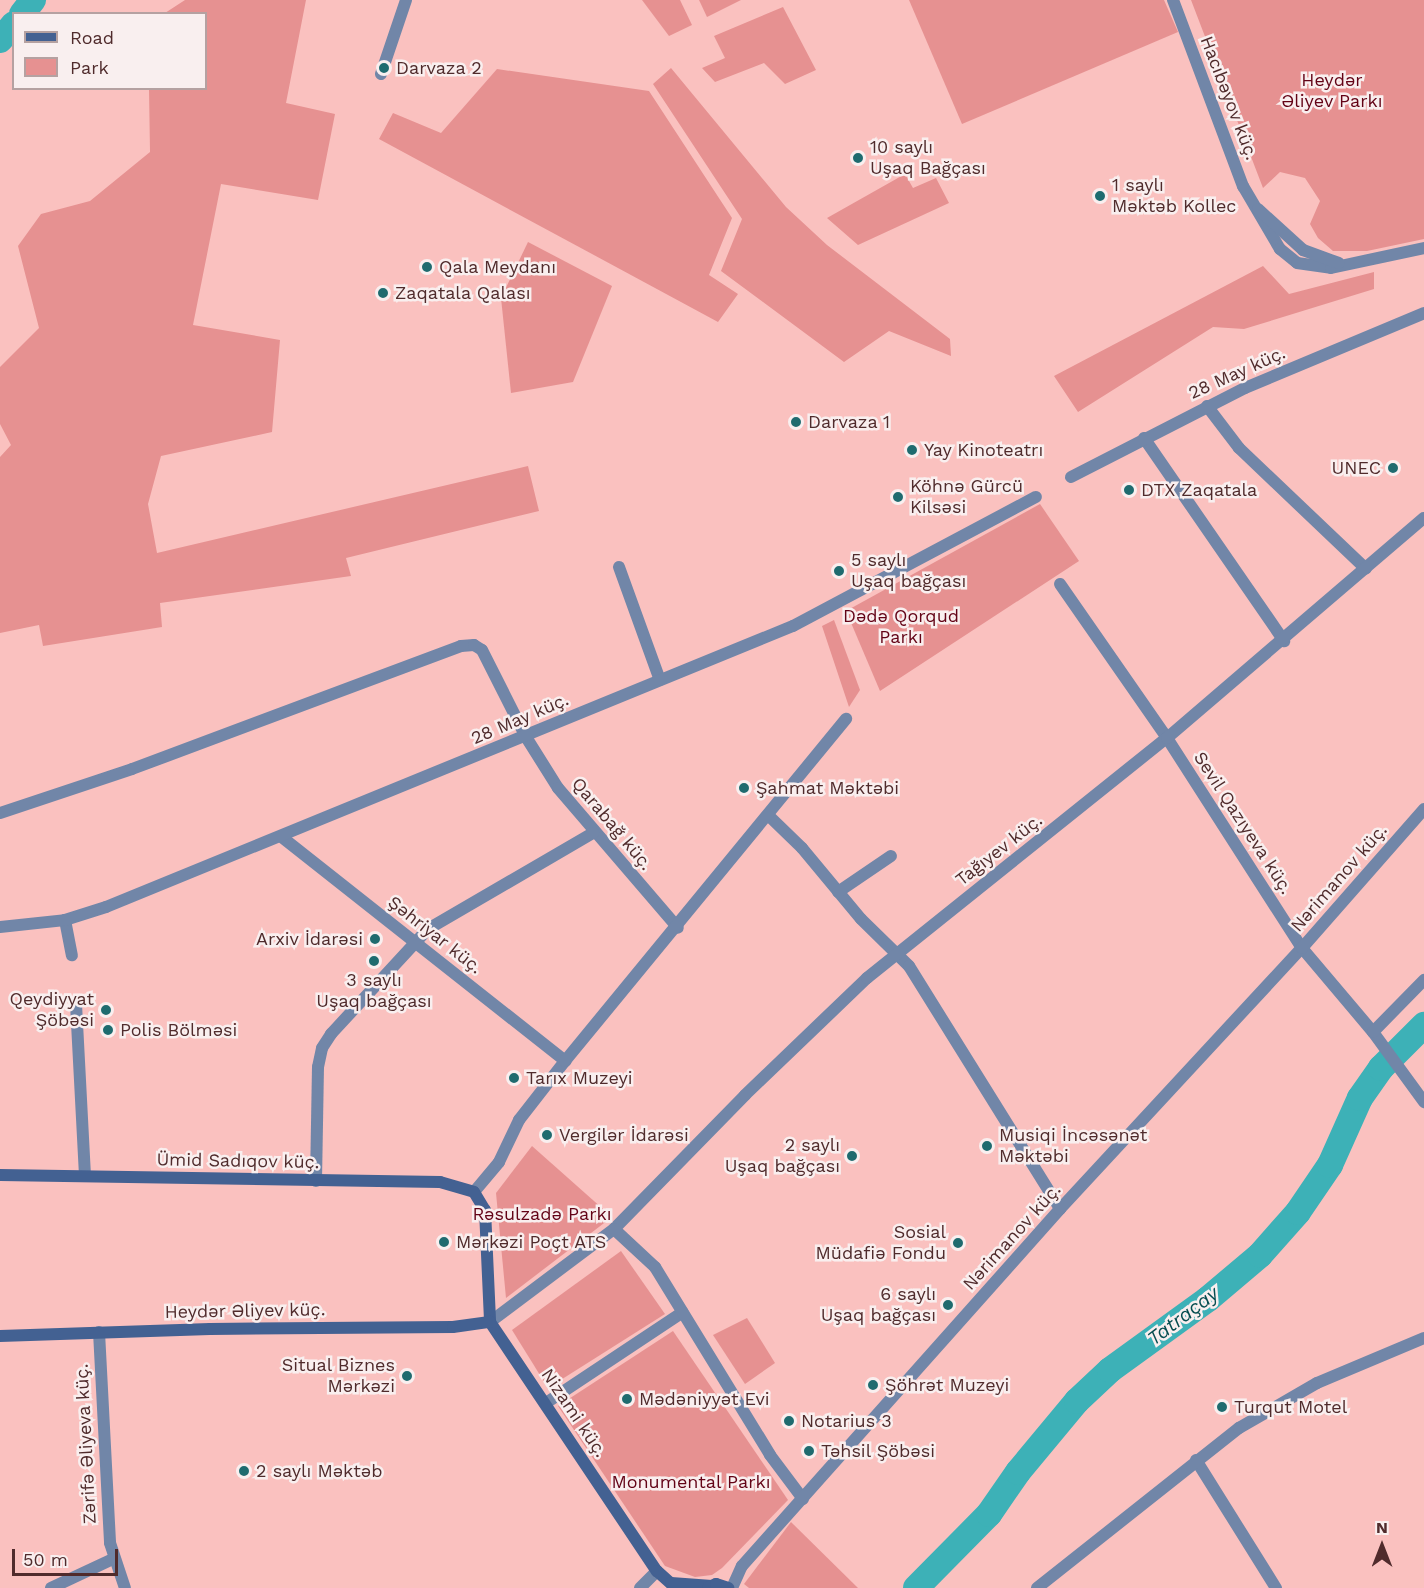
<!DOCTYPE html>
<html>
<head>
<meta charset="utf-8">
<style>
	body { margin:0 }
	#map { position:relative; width:1424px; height:1588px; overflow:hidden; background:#fac1bf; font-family:"Work Sans",sans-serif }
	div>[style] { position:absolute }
	.green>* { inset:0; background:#e69191 }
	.river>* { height:26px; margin:-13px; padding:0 13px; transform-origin:13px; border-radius:13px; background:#3db1b7 }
	.minor>* { height:12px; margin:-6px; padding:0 6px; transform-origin:6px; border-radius:6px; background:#7186a8 }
	.tertiary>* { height:12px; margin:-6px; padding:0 6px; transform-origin:6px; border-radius:6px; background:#7186a8 }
	.secondary>* { height:12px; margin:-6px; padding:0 6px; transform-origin:6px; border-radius:6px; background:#436192 }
	.dots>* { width:16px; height:16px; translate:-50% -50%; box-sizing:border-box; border:3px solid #f9efef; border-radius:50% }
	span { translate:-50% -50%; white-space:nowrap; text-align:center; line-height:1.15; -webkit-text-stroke:5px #f9efef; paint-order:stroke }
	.poi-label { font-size:18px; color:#502b2c }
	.left { translate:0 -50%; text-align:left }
	.right { translate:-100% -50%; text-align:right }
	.park-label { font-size:18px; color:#630316 }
	.street-label { font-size:18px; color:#502b2c }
	.water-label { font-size:20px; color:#064d50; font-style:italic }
	.legend { position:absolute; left:12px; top:12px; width:195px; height:78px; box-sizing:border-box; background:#f9efef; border:2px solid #b5a1a1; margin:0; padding:8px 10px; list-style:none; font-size:18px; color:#502b2c }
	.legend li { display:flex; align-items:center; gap:12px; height:30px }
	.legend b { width:30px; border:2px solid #b5a1a1 }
	.north { position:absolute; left:1352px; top:1516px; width:60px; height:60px; -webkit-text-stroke:4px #f9efef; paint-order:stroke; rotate:0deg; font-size:16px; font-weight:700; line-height:24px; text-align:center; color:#502b2c }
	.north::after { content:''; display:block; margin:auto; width:21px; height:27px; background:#502b2c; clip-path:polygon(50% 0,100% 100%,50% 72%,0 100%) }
	.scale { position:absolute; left:12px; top:1549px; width:106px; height:27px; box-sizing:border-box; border:3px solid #502b2c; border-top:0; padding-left:8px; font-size:18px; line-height:21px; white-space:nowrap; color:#502b2c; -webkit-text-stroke:4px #f9efef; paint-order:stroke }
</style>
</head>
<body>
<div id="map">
	<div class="green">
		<div style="clip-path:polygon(185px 0,306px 0,286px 103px,335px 114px,318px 200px,221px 184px,193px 325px,280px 340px,272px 432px,161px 456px,148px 504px,157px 553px,528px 466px,539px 511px,346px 558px,351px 576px,160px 603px,162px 627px,43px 646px,39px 625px,0 633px,0 457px,11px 445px,0 424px,0 367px,39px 328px,18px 246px,41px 214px,90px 201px,150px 152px,149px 89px,206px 88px,206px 14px,165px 13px)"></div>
		<div style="clip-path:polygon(642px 0,680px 0,692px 25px,669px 36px)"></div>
		<div style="clip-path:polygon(699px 0,741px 0,707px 17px)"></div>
		<div style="clip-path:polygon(909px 0,1164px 0,1178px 32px,962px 124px)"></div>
		<div style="clip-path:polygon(1191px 0,1424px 0,1424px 239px,1367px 251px,1333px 251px,1318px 238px,1310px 224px,1320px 201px,1305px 178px,1280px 172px,1263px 188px)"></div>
		<div style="clip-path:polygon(783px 7px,816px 70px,785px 84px,764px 63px,715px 82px,702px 68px,725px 58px,714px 36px)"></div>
		<div style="clip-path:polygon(671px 68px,786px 207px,827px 245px,950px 339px,951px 356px,889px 331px,844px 362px,721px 271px,742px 219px,653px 84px)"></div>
		<div style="clip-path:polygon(497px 69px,649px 91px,732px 218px,709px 275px,738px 294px,718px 322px,379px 139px,393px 113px,441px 133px)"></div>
		<div style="clip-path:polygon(905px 174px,913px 188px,936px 178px,949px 203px,858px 245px,827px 218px)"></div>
		<div style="clip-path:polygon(528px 242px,612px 286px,573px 382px,511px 393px,501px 298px)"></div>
		<div style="clip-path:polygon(1263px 266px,1289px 294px,1374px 272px,1374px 289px,1244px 329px,1213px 327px,1078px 412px,1054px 376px)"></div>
		<div style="clip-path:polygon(1040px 504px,1079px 561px,880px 691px,846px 611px)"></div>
		<div style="clip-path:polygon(834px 620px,860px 690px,849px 707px,822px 626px)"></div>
		<div style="clip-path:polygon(532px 1146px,612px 1217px,506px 1298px,496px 1193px)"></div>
		<div style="clip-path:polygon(621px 1251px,665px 1314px,548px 1388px,512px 1330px)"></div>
		<div style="clip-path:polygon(747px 1318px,775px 1363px,745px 1384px,713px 1335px)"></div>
		<div style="clip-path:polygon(673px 1331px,788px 1500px,722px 1568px,712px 1575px,695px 1577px,665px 1566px,558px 1406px)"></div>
		<div style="clip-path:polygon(791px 1522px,858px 1588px,749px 1588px,744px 1584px)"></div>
	</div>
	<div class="river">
		<div style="left:22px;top:14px;width:18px;rotate:-52deg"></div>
		<div style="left:0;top:40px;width:21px;rotate:-49deg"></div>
		<div style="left:916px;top:1588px;width:104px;rotate:-45.4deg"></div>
		<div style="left:989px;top:1514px;width:51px;rotate:-55.4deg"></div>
		<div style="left:1018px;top:1472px;width:92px;rotate:-50.3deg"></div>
		<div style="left:1077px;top:1401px;width:45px;rotate:-43.2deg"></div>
		<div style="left:1110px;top:1370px;width:121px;rotate:-35.9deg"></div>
		<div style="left:1208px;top:1299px;width:68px;rotate:-40.2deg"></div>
		<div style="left:1260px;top:1255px;width:57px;rotate:-48.5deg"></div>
		<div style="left:1298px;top:1212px;width:57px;rotate:-55.8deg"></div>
		<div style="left:1330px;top:1165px;width:73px;rotate:-65.9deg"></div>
		<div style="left:1360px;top:1098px;width:37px;rotate:-55deg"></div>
		<div style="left:1381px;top:1068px;width:61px;rotate:-45deg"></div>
	</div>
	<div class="minor">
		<div style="left:381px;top:74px;width:78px;rotate:-71.3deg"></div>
		<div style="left:1207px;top:406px;width:53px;rotate:52.7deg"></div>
		<div style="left:1239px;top:448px;width:175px;rotate:43.6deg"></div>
		<div style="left:1144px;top:438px;width:247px;rotate:55.4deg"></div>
		<div style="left:1071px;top:477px;width:195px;rotate:-27.1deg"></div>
		<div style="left:1245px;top:388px;width:194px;rotate:-22.7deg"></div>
		<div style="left:619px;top:567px;width:120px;rotate:70.1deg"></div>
		<div style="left:1060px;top:584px;width:188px;rotate:55.2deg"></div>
		<div style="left:1167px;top:738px;width:250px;rotate:57.3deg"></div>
		<div style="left:1302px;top:948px;width:110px;rotate:49.8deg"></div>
		<div style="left:1373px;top:1032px;width:87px;rotate:53.9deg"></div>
		<div style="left:0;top:813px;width:139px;rotate:-18.4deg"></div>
		<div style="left:132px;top:769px;width:351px;rotate:-20.5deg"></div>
		<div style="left:461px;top:646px;width:13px;rotate:-4deg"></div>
		<div style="left:474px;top:645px;width:9px;rotate:32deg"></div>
		<div style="left:482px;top:650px;width:97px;rotate:63.2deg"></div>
		<div style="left:526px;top:737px;width:60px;rotate:57.9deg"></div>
		<div style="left:558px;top:788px;width:184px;rotate:49.4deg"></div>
		<div style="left:769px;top:816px;width:46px;rotate:44.1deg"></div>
		<div style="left:802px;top:848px;width:92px;rotate:50.3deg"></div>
		<div style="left:861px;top:919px;width:67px;rotate:44.4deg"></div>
		<div style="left:909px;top:966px;width:286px;rotate:58.1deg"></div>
		<div style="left:283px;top:838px;width:360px;rotate:38.3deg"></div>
		<div style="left:838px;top:892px;width:64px;rotate:-34.2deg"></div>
		<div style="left:65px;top:920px;width:36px;rotate:79deg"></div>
		<div style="left:0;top:927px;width:65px;rotate:-6.1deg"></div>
		<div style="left:65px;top:920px;width:43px;rotate:-17.6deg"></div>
		<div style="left:106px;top:907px;width:742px;rotate:-22.25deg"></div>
		<div style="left:793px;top:626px;width:275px;rotate:-28deg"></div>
		<div style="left:76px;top:1004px;width:172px;rotate:87deg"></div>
		<div style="left:1373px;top:1032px;width:73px;rotate:-45.6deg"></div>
		<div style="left:316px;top:1181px;width:114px;rotate:-89deg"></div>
		<div style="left:318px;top:1067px;width:19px;rotate:-78deg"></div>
		<div style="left:322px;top:1048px;width:17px;rotate:-57deg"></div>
		<div style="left:331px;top:1034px;width:143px;rotate:-47.3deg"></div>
		<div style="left:428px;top:929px;width:191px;rotate:-30.2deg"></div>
		<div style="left:474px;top:1192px;width:39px;rotate:-50deg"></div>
		<div style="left:499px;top:1162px;width:47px;rotate:-64.5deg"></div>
		<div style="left:519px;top:1120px;width:75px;rotate:-52.1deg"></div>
		<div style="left:565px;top:1061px;width:443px;rotate:-50.6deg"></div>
		<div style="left:99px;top:1332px;width:211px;rotate:87deg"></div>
		<div style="left:110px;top:1543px;width:47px;rotate:71.6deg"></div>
		<div style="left:546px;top:1403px;width:164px;rotate:-33.6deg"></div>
		<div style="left:1196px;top:1460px;width:151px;rotate:58deg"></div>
		<div style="left:51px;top:1588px;width:68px;rotate:-25.1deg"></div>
		<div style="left:640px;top:1588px;width:24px;rotate:-45deg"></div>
		<div style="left:1037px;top:1588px;width:258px;rotate:-38.4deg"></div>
		<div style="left:1239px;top:1428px;width:90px;rotate:-30deg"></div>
		<div style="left:1317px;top:1383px;width:116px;rotate:-22.8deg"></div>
	</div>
	<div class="tertiary">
		<div style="left:1173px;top:0;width:199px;rotate:69.4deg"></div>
		<div style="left:1243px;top:186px;width:73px;rotate:59.6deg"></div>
		<div style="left:1280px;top:249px;width:22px;rotate:39deg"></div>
		<div style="left:1297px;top:263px;width:34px;rotate:8deg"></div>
		<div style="left:1331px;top:268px;width:95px;rotate:-12.1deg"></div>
		<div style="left:1258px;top:209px;width:61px;rotate:42.3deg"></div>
		<div style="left:1303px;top:250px;width:38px;rotate:20deg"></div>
		<div style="left:614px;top:1229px;width:187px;rotate:-45.6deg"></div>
		<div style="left:745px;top:1095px;width:169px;rotate:-43.8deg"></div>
		<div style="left:867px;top:978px;width:384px;rotate:-38.7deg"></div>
		<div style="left:1167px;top:738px;width:338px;rotate:-40.6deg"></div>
		<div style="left:490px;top:1322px;width:155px;rotate:-36.9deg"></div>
		<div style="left:614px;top:1229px;width:56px;rotate:42.8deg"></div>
		<div style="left:655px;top:1267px;width:220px;rotate:58.5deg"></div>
		<div style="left:770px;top:1455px;width:55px;rotate:53.1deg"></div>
		<div style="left:732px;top:1588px;width:24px;rotate:-66deg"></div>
		<div style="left:742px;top:1566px;width:478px;rotate:-48.3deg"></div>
		<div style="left:1060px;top:1209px;width:356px;rotate:-47.2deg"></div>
		<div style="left:1302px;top:948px;width:185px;rotate:-48.7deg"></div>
	</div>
	<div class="secondary">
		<div style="left:0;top:1175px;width:440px;rotate:0.9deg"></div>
		<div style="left:440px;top:1182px;width:35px;rotate:16deg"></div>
		<div style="left:474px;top:1192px;width:21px;rotate:59deg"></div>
		<div style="left:485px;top:1210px;width:112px;rotate:87.4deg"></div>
		<div style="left:490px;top:1322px;width:300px;rotate:56.2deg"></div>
		<div style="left:657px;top:1571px;width:25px;rotate:42deg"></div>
		<div style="left:0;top:1336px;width:210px;rotate:-1.9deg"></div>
		<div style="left:210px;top:1329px;width:243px;rotate:-0.5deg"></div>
		<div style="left:453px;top:1327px;width:37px;rotate:-8deg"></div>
		<div style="left:671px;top:1583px;width:41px;rotate:4.2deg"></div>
		<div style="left:708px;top:1588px;width:9px;rotate:-27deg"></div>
		<div style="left:716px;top:1584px;width:13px;rotate:18deg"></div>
	</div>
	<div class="dots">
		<div style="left:384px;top:68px;background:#1f6b6f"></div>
		<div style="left:858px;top:158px;background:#1f6b6f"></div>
		<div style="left:1100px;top:196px;background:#1f6b6f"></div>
		<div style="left:427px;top:267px;background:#1f6b6f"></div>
		<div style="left:383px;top:293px;background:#1f6b6f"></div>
		<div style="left:796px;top:422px;background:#1f6b6f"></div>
		<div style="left:912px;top:450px;background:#1f6b6f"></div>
		<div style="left:1393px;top:468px;background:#1f6b6f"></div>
		<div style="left:1129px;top:490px;background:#1f6b6f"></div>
		<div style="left:898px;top:497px;background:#1f6b6f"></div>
		<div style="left:839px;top:571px;background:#1f6b6f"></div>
		<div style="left:744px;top:788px;background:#1f6b6f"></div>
		<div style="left:375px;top:939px;background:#1f6b6f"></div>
		<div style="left:374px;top:961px;background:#1f6b6f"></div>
		<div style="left:106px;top:1010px;background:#1f6b6f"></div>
		<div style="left:108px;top:1030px;background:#1f6b6f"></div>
		<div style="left:514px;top:1078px;background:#1f6b6f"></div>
		<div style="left:547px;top:1135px;background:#1f6b6f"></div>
		<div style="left:987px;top:1146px;background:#1f6b6f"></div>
		<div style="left:852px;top:1156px;background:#1f6b6f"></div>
		<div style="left:444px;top:1242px;background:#1f6b6f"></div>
		<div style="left:958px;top:1243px;background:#1f6b6f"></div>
		<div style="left:948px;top:1305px;background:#1f6b6f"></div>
		<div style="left:407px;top:1376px;background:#1f6b6f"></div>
		<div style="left:873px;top:1385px;background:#1f6b6f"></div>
		<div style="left:627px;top:1399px;background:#1f6b6f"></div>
		<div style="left:1222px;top:1407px;background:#1f6b6f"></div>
		<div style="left:789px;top:1421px;background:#1f6b6f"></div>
		<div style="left:809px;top:1451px;background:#1f6b6f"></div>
		<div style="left:244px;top:1471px;background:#1f6b6f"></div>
	</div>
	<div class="poi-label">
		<span class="left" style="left:396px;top:68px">Darvaza 2</span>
		<span class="left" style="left:870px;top:158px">10 saylı<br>Uşaq Bağçası</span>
		<span class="left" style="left:1112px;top:196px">1 saylı<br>Məktəb Kollec</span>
		<span class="left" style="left:439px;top:267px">Qala Meydanı</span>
		<span class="left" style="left:395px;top:293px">Zaqatala Qalası</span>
		<span class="left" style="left:808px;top:422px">Darvaza 1</span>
		<span class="left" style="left:924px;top:450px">Yay Kinoteatrı</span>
		<span class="right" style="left:1381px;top:468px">UNEC</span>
		<span class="left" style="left:910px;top:497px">Köhnə Gürcü<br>Kilsəsi</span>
		<span class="left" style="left:1141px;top:490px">DTX Zaqatala</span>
		<span class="left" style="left:851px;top:571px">5 saylı<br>Uşaq bağçası</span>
		<span class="left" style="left:756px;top:788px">Şahmat Məktəbi</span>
		<span class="right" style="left:363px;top:939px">Arxiv İdarəsi</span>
		<span style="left:374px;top:991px">3 saylı<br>Uşaq bağçası</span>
		<span class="right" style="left:94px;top:1010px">Qeydiyyat<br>Şöbəsi</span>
		<span class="left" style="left:120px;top:1030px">Polis Bölməsi</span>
		<span class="left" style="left:526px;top:1078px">Tarıx Muzeyi</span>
		<span class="left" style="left:559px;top:1135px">Vergilər İdarəsi</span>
		<span class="left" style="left:999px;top:1146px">Musiqi İncəsənət<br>Məktəbi</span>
		<span class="right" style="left:840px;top:1156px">2 saylı<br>Uşaq bağçası</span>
		<span class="right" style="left:946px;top:1243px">Sosial<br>Müdafiə Fondu</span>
		<span class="left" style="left:456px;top:1242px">Mərkəzi Poçt ATS</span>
		<span class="right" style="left:936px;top:1305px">6 saylı<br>Uşaq bağçası</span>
		<span class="right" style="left:395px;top:1376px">Situal Biznes<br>Mərkəzi</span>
		<span class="left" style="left:885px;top:1385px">Şöhrət Muzeyi</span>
		<span class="left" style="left:639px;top:1399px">Mədəniyyət Evi</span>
		<span class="left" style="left:1234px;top:1407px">Turqut Motel</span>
		<span class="left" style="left:801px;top:1421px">Notarius 3</span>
		<span class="left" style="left:821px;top:1451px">Təhsil Şöbəsi</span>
		<span class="left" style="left:256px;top:1471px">2 saylı Məktəb</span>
	</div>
	<div class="park-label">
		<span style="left:1332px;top:91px">Heydər<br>Əliyev Parkı</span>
		<span style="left:901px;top:627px">Dədə Qorqud<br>Parkı</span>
		<span style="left:542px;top:1214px">Rəsulzadə Parkı</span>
		<span style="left:691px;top:1482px">Monumental Parkı</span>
	</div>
	<div class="street-label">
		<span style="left:1229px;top:98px;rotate:69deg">Hacıbəyov küç.</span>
		<span style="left:1237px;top:373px;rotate:-24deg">28 May küç.</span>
		<span style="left:520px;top:719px;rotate:-23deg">28 May küç.</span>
		<span style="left:1243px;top:823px;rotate:57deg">Sevil Qazıyeva küç.</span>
		<span style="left:612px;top:824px;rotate:50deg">Qarabağ küç.</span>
		<span style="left:999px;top:850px;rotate:-38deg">Tağıyev küç.</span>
		<span style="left:1339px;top:878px;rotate:-49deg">Nərimanov küç.</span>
		<span style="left:435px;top:935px;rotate:38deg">Şəhriyar küç.</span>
		<span style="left:238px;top:1161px;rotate:1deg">Ümid Sadıqov küç.</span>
		<span style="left:1012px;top:1237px;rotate:-48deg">Nərimanov küç.</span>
		<span style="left:245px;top:1311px;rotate:-1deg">Heydər Əliyev küç.</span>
		<span style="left:574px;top:1413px;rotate:56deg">Nizami küç.</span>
		<span style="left:86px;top:1444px;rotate:-93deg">Zərifə Əliyeva küç.</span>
	</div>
	<div class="water-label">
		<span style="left:1183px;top:1316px;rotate:-37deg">Tatraçay</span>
	</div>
	<ul class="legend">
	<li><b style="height:8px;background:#436192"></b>Road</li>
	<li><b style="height:16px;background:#e69191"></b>Park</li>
	</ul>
	<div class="north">N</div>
	<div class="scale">50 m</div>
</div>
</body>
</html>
